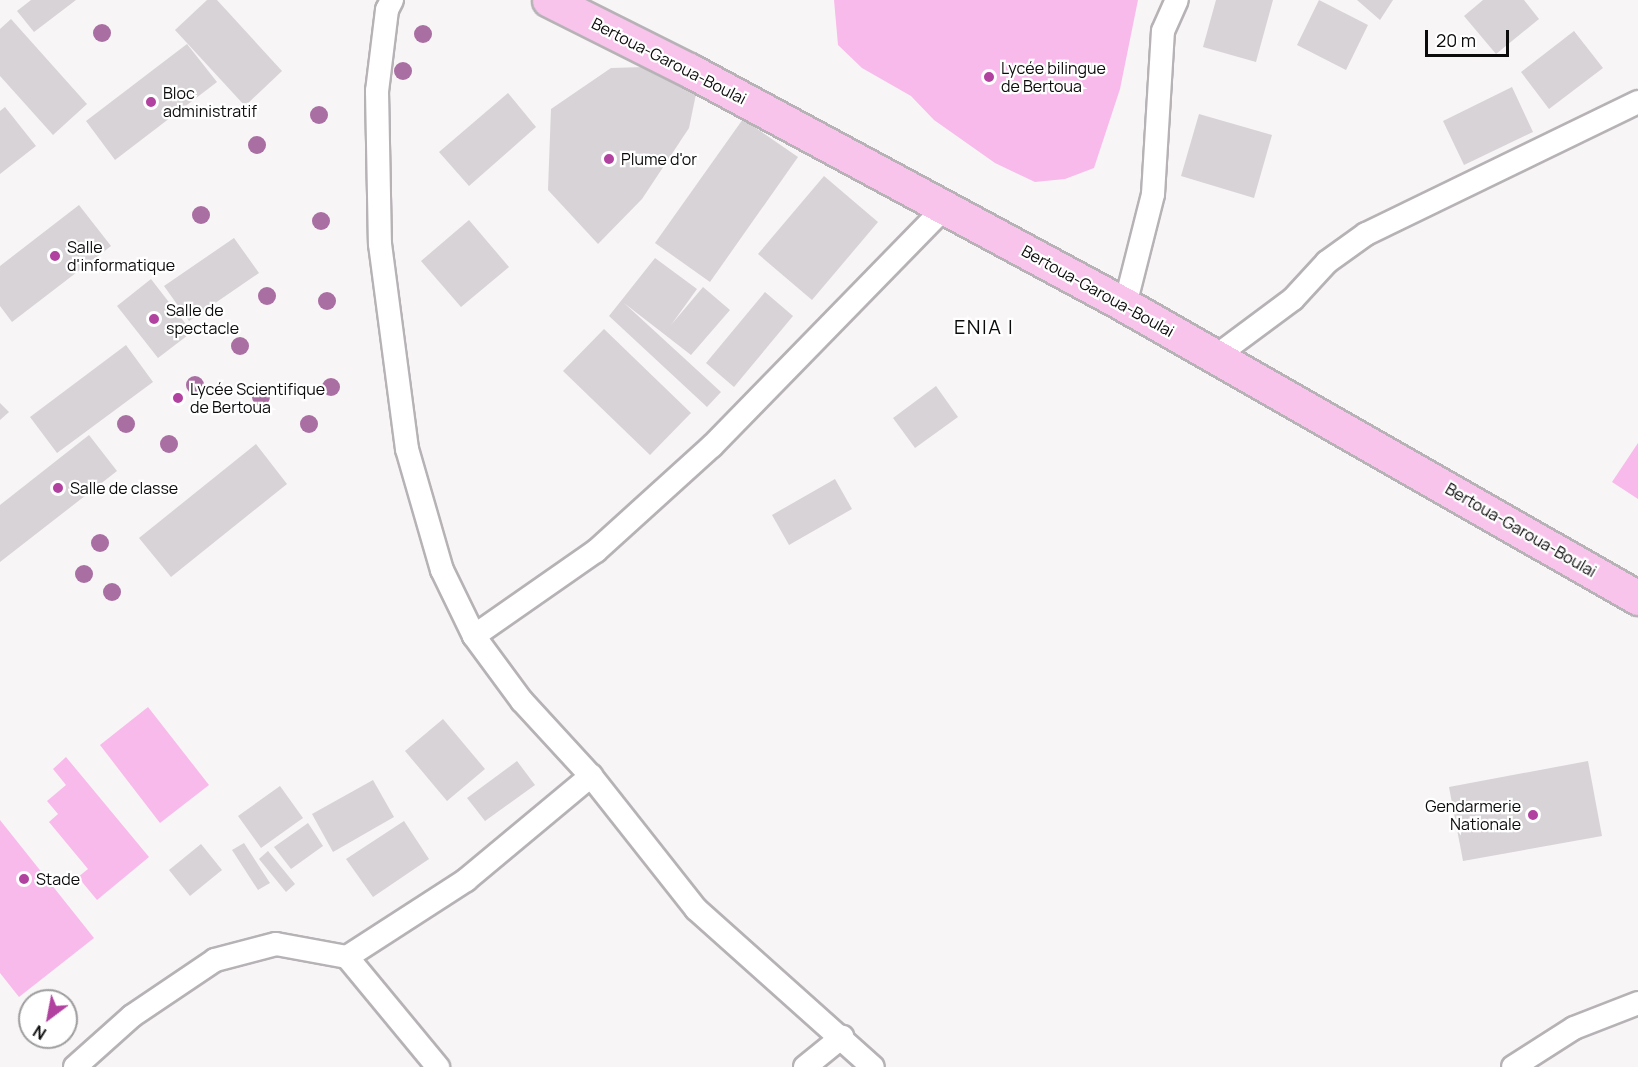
<!DOCTYPE html>
<html>
<head>
<meta charset="utf-8">
<style>
	body { margin:0 }
	#map { position:relative; width:1638px; height:1067px; overflow:hidden; background:#f8f5f7; font-family:Manrope,sans-serif }
	div>[style] { position:absolute }
	.green>* { inset:0; background:#f8baea }
	.building>* { inset:0; background:#d7d3d6 }
	.roads { filter:drop-shadow(2px 0 #b6b2b5) drop-shadow(-2px 0 #b6b2b5) drop-shadow(0 2px #b6b2b5) drop-shadow(0 -2px #b6b2b5) }
	.minor>* { height:22px; margin:-11px; padding:0 11px; transform-origin:11px; border-radius:11px; background:#fff }
	.trunk>* { height:33px; margin:-16.5px; padding:0 16.5px; transform-origin:16.5px; border-radius:16.5px; background:#f8c4ec }
	.trees>* { width:18px; height:18px; margin:-9px; border-radius:50%; background:#a96ea2 }
	.dots>* { width:16px; height:16px; translate:-50% -50%; box-sizing:border-box; border:3px solid #fff; border-radius:50% }
	span { translate:-50% -50%; white-space:nowrap; text-align:center; line-height:1.15; -webkit-text-stroke:4.5px #fff; paint-order:stroke }
	.street-label { font-size:16px; color:#0c0b0c }
	.poi-label { font-size:16px; color:#0c0b0c }
	.left { translate:0 -50%; text-align:left }
	.right { translate:-100% -50%; text-align:right }
	.quarter-label { font-size:20px; color:#0c0b0c; letter-spacing:1.5px }
	.north { position:absolute; left:18px; top:989px; width:60px; height:60px; box-sizing:border-box; background:#fff; border:2px solid #9e9d9e; border-radius:50%; rotate:212deg; font-size:16px; font-weight:700; line-height:24px; text-align:center; color:#0c0b0c }
	.north::after { content:''; display:block; margin:auto; width:21px; height:27px; background:#b1429f; clip-path:polygon(50% 0,100% 100%,50% 72%,0 100%) }
	.scale { position:absolute; left:1425px; top:30px; width:84px; height:27px; box-sizing:border-box; border:3px solid #0c0b0c; border-top:0; padding-left:8px; font-size:18px; line-height:21px; white-space:nowrap; color:#0c0b0c; -webkit-text-stroke:4px #fff; paint-order:stroke }
</style>
</head>
<body>
<div id="map">
	<div class="green">
		<div style="clip-path:polygon(834px 0,1138px 0,1120px 89px,1094px 168px,1065px 179px,1035px 182px,995px 163px,934px 120px,911px 96px,862px 68px,838px 45px)"></div>
		<div style="clip-path:polygon(1638px 443px,1638px 499px,1612px 482px)"></div>
		<div style="clip-path:polygon(148px 707px,209px 785px,160px 823px,100px 745px)"></div>
		<div style="clip-path:polygon(66px 757px,149px 857px,97px 900px,78px 877px,88px 869px,49px 822px,58px 814px,47px 801px,66px 785px,53px 769px)"></div>
		<div style="clip-path:polygon(0 820px,94px 938px,19px 997px,0 973px)"></div>
	</div>
	<div class="building">
		<div style="clip-path:polygon(31px 0,76px 0,34px 32px,17px 11px)"></div>
		<div style="clip-path:polygon(207px 0,217px 0,282px 71px,245px 106px,175px 30px)"></div>
		<div style="clip-path:polygon(1216px 0,1273px 0,1256px 62px,1203px 47px)"></div>
		<div style="clip-path:polygon(1319px 0,1368px 25px,1346px 70px,1297px 45px)"></div>
		<div style="clip-path:polygon(1357px 0,1393px 0,1380px 20px)"></div>
		<div style="clip-path:polygon(1483px 0,1524px 0,1539px 19px,1496px 54px,1464px 16px)"></div>
		<div style="clip-path:polygon(11px 19px,87px 104px,53px 135px,0 76px,0 29px)"></div>
		<div style="clip-path:polygon(1574px 31px,1603px 68px,1549px 109px,1521px 72px)"></div>
		<div style="clip-path:polygon(187px 44px,217px 82px,115px 160px,86px 121px)"></div>
		<div style="clip-path:polygon(645px 67px,679px 73px,697px 89px,689px 128px,642px 199px,598px 244px,548px 190px,551px 109px,611px 68px)"></div>
		<div style="clip-path:polygon(1512px 87px,1533px 132px,1464px 165px,1443px 121px)"></div>
		<div style="clip-path:polygon(508px 93px,536px 127px,469px 186px,439px 152px)"></div>
		<div style="clip-path:polygon(5px 107px,36px 146px,0 174px,0 111px)"></div>
		<div style="clip-path:polygon(1199px 114px,1272px 135px,1254px 198px,1181px 176px)"></div>
		<div style="clip-path:polygon(743px 119px,798px 157px,710px 282px,655px 243px)"></div>
		<div style="clip-path:polygon(824px 176px,878px 222px,812px 300px,758px 254px)"></div>
		<div style="clip-path:polygon(79px 205px,111px 246px,12px 322px,0 306px,0 266px)"></div>
		<div style="clip-path:polygon(469px 220px,509px 267px,461px 307px,421px 261px)"></div>
		<div style="clip-path:polygon(234px 238px,259px 273px,189px 321px,164px 286px)"></div>
		<div style="clip-path:polygon(655px 258px,697px 289px,671px 325px,703px 287px,730px 310px,691px 355px,624px 303px,721px 392px,707px 407px,609px 316px)"></div>
		<div style="clip-path:polygon(151px 279px,192px 332px,158px 358px,117px 306px)"></div>
		<div style="clip-path:polygon(765px 292px,793px 316px,734px 387px,706px 363px)"></div>
		<div style="clip-path:polygon(604px 329px,691px 413px,650px 455px,563px 371px)"></div>
		<div style="clip-path:polygon(126px 345px,153px 382px,57px 453px,30px 417px)"></div>
		<div style="clip-path:polygon(936px 386px,958px 417px,915px 448px,893px 418px)"></div>
		<div style="clip-path:polygon(0 403px,9px 412px,0 420px)"></div>
		<div style="clip-path:polygon(89px 435px,117px 471px,0 562px,0 505px)"></div>
		<div style="clip-path:polygon(256px 444px,287px 484px,171px 577px,139px 538px)"></div>
		<div style="clip-path:polygon(835px 479px,852px 509px,789px 545px,772px 515px)"></div>
		<div style="clip-path:polygon(443px 719px,485px 769px,447px 801px,405px 751px)"></div>
		<div style="clip-path:polygon(517px 761px,535px 785px,485px 821px,467px 798px)"></div>
		<div style="clip-path:polygon(1588px 761px,1602px 836px,1463px 861px,1449px 787px)"></div>
		<div style="clip-path:polygon(373px 780px,394px 817px,333px 852px,312px 814px)"></div>
		<div style="clip-path:polygon(280px 786px,303px 818px,261px 848px,238px 816px)"></div>
		<div style="clip-path:polygon(404px 821px,429px 859px,373px 897px,346px 859px)"></div>
		<div style="clip-path:polygon(308px 823px,323px 846px,291px 869px,274px 847px)"></div>
		<div style="clip-path:polygon(244px 843px,270px 883px,258px 890px,232px 850px)"></div>
		<div style="clip-path:polygon(201px 844px,222px 870px,190px 896px,169px 870px)"></div>
		<div style="clip-path:polygon(268px 851px,295px 884px,286px 892px,259px 859px)"></div>
	</div>
	<div class="roads">
		<div class="minor">
			<div style="left:392px;top:0;width:11px;rotate:117deg"></div>
			<div style="left:387px;top:10px;width:82px;rotate:97deg"></div>
			<div style="left:377px;top:91px;width:153px;rotate:88.9deg"></div>
			<div style="left:380px;top:244px;width:207px;rotate:82.5deg"></div>
			<div style="left:407px;top:449px;width:126px;rotate:73.9deg"></div>
			<div style="left:442px;top:570px;width:73px;rotate:64.1deg"></div>
			<div style="left:474px;top:636px;width:81px;rotate:53.6deg"></div>
			<div style="left:522px;top:701px;width:102px;rotate:47.4deg"></div>
			<div style="left:591px;top:776px;width:169px;rotate:51.7deg"></div>
			<div style="left:696px;top:909px;width:237px;rotate:41.8deg"></div>
			<div style="left:1125px;top:305px;width:114px;rotate:-75.8deg"></div>
			<div style="left:1153px;top:194px;width:163px;rotate:-86.5deg"></div>
			<div style="left:1163px;top:31px;width:34px;rotate:-66deg"></div>
			<div style="left:1215px;top:357px;width:97px;rotate:-36.6deg"></div>
			<div style="left:1293px;top:299px;width:50px;rotate:-47.4deg"></div>
			<div style="left:1327px;top:262px;width:48px;rotate:-35.7deg"></div>
			<div style="left:1366px;top:234px;width:302px;rotate:-25.9deg"></div>
			<div style="left:474px;top:636px;width:149px;rotate:-34.9deg"></div>
			<div style="left:596px;top:551px;width:156px;rotate:-42.2deg"></div>
			<div style="left:712px;top:446px;width:334px;rotate:-45.7deg"></div>
			<div style="left:347px;top:957px;width:143px;rotate:50.4deg"></div>
			<div style="left:75px;top:1067px;width:76px;rotate:-41.8deg"></div>
			<div style="left:132px;top:1016px;width:100px;rotate:-34deg"></div>
			<div style="left:215px;top:960px;width:63px;rotate:-14.7deg"></div>
			<div style="left:276px;top:944px;width:72px;rotate:10.4deg"></div>
			<div style="left:347px;top:957px;width:142px;rotate:-32.9deg"></div>
			<div style="left:466px;top:880px;width:163px;rotate:-39.8deg"></div>
			<div style="left:805px;top:1067px;width:48px;rotate:-39deg"></div>
			<div style="left:1513px;top:1067px;width:72px;rotate:-32.6deg"></div>
			<div style="left:1574px;top:1028px;width:69px;rotate:-21.3deg"></div>
		</div>
		<div class="trunk">
			<div style="left:549px;top:0;width:157px;rotate:26.6deg"></div>
			<div style="left:689px;top:70px;width:495px;rotate:28.3deg"></div>
			<div style="left:1125px;top:305px;width:591px;rotate:29.73deg"></div>
		</div>
	</div>
	<div class="trees">
		<div style="left:102px;top:33px"></div>
		<div style="left:423px;top:34px"></div>
		<div style="left:403px;top:71px"></div>
		<div style="left:319px;top:115px"></div>
		<div style="left:257px;top:145px"></div>
		<div style="left:201px;top:215px"></div>
		<div style="left:321px;top:221px"></div>
		<div style="left:267px;top:296px"></div>
		<div style="left:327px;top:301px"></div>
		<div style="left:240px;top:346px"></div>
		<div style="left:195px;top:385px"></div>
		<div style="left:331px;top:387px"></div>
		<div style="left:261px;top:397px"></div>
		<div style="left:126px;top:424px"></div>
		<div style="left:309px;top:424px"></div>
		<div style="left:169px;top:444px"></div>
		<div style="left:100px;top:543px"></div>
		<div style="left:84px;top:574px"></div>
		<div style="left:112px;top:592px"></div>
	</div>
	<div class="dots">
		<div style="left:989px;top:77px;background:#b1429f"></div>
		<div style="left:151px;top:102px;background:#b1429f"></div>
		<div style="left:609px;top:159px;background:#b1429f"></div>
		<div style="left:55px;top:256px;background:#b1429f"></div>
		<div style="left:154px;top:319px;background:#b1429f"></div>
		<div style="left:178px;top:398px;background:#b1429f"></div>
		<div style="left:58px;top:488px;background:#b1429f"></div>
		<div style="left:1533px;top:815px;background:#b1429f"></div>
		<div style="left:24px;top:879px;background:#b1429f"></div>
	</div>
	<div class="street-label">
		<span style="left:669px;top:61px;rotate:27deg">Bertoua-Garoua-Boulai</span>
		<span style="left:1098px;top:291px;rotate:29deg">Bertoua-Garoua-Boulai</span>
		<span style="left:1521px;top:530px;rotate:30deg">Bertoua-Garoua-Boulai</span>
	</div>
	<div class="poi-label">
		<span class="left" style="left:1001px;top:77px">Lycée bilingue<br>de Bertoua</span>
		<span class="left" style="left:163px;top:102px">Bloc<br>administratif</span>
		<span class="left" style="left:621px;top:159px">Plume d'or</span>
		<span class="left" style="left:67px;top:256px">Salle<br>d'informatique</span>
		<span class="left" style="left:166px;top:319px">Salle de<br>spectacle</span>
		<span class="left" style="left:190px;top:398px">Lycée Scientifique<br>de Bertoua</span>
		<span class="left" style="left:70px;top:488px">Salle de classe</span>
		<span class="right" style="left:1521px;top:815px">Gendarmerie<br>Nationale</span>
		<span class="left" style="left:36px;top:879px">Stade</span>
	</div>
	<div class="quarter-label">
		<span style="left:984px;top:326px">ENIA I</span>
	</div>
	<div class="north">N</div>
	<div class="scale">20 m</div>
</div>
</body>
</html>
